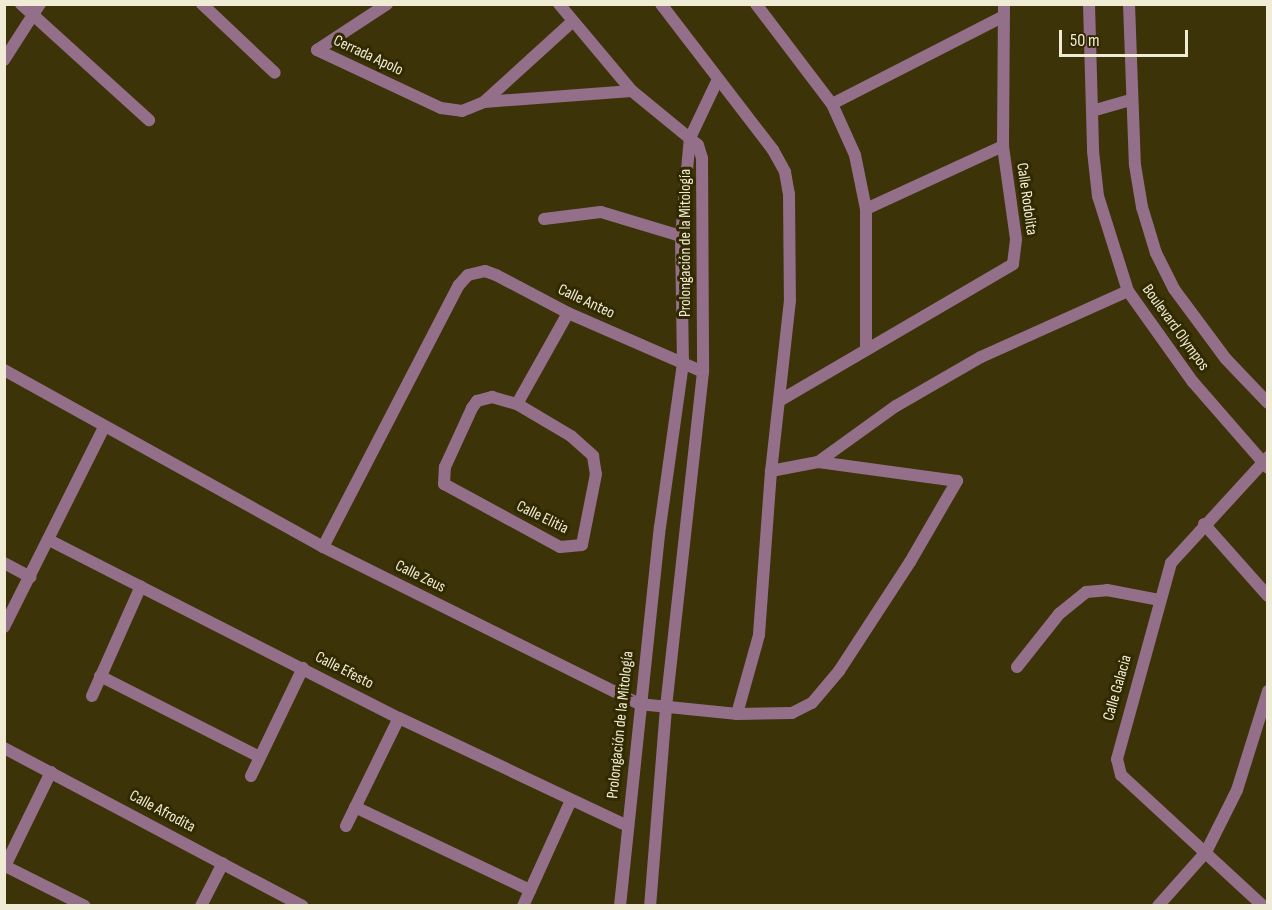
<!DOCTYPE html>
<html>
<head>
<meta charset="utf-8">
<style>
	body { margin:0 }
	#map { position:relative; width:1272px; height:910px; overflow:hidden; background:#3c3309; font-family:"Sofia Sans Condensed",sans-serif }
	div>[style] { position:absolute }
	.street>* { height:12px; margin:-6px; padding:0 6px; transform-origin:6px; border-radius:6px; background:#946f89 }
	span { translate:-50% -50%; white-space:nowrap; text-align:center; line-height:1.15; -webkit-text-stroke:6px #312900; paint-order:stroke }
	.street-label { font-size:16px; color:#f0ebd5 }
	.frame { position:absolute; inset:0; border:6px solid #f0ebd5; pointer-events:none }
	.scale { position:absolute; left:1059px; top:30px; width:129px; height:27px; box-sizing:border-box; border:3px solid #f0ebd5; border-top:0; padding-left:8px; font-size:18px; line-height:21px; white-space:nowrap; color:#f0ebd5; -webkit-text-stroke:4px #312900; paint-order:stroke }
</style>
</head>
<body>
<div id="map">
	<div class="street">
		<div style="left:21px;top:4px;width:173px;rotate:42.2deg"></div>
		<div style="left:202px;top:4px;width:100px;rotate:43.4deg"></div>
		<div style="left:559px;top:4px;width:114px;rotate:50deg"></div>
		<div style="left:632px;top:91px;width:85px;rotate:39.3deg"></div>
		<div style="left:698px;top:145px;width:14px;rotate:73deg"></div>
		<div style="left:702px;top:158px;width:214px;rotate:89.7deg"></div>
		<div style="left:703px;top:372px;width:338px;rotate:96.3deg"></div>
		<div style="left:666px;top:708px;width:199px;rotate:94.6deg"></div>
		<div style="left:661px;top:4px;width:184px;rotate:52.5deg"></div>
		<div style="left:773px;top:150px;width:25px;rotate:61deg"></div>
		<div style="left:785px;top:172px;width:22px;rotate:80deg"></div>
		<div style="left:789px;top:194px;width:106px;rotate:89.5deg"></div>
		<div style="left:790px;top:300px;width:172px;rotate:96.3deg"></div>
		<div style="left:771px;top:471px;width:164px;rotate:94.2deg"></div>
		<div style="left:759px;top:635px;width:82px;rotate:105.6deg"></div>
		<div style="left:756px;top:4px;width:126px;rotate:52.8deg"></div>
		<div style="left:832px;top:104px;width:56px;rotate:65.7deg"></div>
		<div style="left:855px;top:155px;width:55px;rotate:78.5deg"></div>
		<div style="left:866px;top:209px;width:140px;rotate:90deg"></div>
		<div style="left:1089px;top:4px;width:147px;rotate:88.4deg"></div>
		<div style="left:1093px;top:151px;width:45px;rotate:83.7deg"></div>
		<div style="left:1098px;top:196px;width:100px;rotate:72.5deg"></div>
		<div style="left:1128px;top:291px;width:112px;rotate:54.5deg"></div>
		<div style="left:1193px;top:382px;width:114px;rotate:48.9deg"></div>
		<div style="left:1129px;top:4px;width:161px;rotate:87.9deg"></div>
		<div style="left:1135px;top:165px;width:43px;rotate:80.5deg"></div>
		<div style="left:1142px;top:207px;width:48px;rotate:73.1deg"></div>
		<div style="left:1156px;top:253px;width:40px;rotate:63.4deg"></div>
		<div style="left:1174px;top:289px;width:87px;rotate:53.4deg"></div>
		<div style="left:1226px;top:359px;width:61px;rotate:46.3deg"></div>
		<div style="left:317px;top:50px;width:137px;rotate:25.1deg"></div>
		<div style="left:441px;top:108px;width:21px;rotate:8deg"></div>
		<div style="left:462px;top:111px;width:24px;rotate:-22deg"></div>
		<div style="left:484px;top:102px;width:120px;rotate:-42.3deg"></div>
		<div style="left:317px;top:50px;width:84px;rotate:-33.3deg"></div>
		<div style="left:4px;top:60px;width:67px;rotate:-57.3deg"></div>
		<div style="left:484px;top:102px;width:148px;rotate:-4.3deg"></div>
		<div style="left:832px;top:104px;width:193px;rotate:-27.1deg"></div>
		<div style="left:1092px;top:111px;width:40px;rotate:-16deg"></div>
		<div style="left:866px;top:209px;width:151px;rotate:-24.7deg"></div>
		<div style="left:544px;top:219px;width:57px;rotate:-7deg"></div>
		<div style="left:601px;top:212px;width:84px;rotate:16.7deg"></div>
		<div style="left:4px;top:370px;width:365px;rotate:29deg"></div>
		<div style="left:323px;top:547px;width:353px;rotate:26.4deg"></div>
		<div style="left:639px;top:704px;width:99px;rotate:5.8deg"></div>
		<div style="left:737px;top:714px;width:55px;rotate:-1deg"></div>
		<div style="left:792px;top:713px;width:22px;rotate:-27deg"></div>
		<div style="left:812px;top:703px;width:42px;rotate:-49.8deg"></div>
		<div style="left:839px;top:671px;width:130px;rotate:-56.9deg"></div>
		<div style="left:910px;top:562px;width:94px;rotate:-59.9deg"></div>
		<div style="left:957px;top:481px;width:140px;rotate:-172.2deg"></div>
		<div style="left:818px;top:462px;width:48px;rotate:169.2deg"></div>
		<div style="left:492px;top:397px;width:26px;rotate:16deg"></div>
		<div style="left:517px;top:404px;width:63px;rotate:30.7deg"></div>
		<div style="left:571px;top:436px;width:30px;rotate:42deg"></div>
		<div style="left:593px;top:456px;width:18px;rotate:81deg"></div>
		<div style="left:596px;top:474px;width:72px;rotate:101.2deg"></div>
		<div style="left:582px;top:545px;width:22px;rotate:175deg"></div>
		<div style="left:560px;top:547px;width:132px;rotate:-151.5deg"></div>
		<div style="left:444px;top:484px;width:17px;rotate:-87deg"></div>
		<div style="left:445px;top:467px;width:65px;rotate:-65.4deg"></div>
		<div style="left:472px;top:408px;width:9px;rotate:-54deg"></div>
		<div style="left:477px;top:401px;width:16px;rotate:-15deg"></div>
		<div style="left:779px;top:401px;width:271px;rotate:-30.3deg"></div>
		<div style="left:1013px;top:264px;width:25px;rotate:-83deg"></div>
		<div style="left:1016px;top:239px;width:94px;rotate:-98deg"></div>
		<div style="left:1003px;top:146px;width:142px;rotate:-89.6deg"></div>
		<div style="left:517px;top:404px;width:104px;rotate:-60.7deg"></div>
		<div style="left:818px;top:462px;width:96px;rotate:-35.7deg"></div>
		<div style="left:896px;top:406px;width:98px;rotate:-30deg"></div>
		<div style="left:981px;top:357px;width:161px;rotate:-24.2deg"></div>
		<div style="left:1204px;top:524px;width:96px;rotate:48.4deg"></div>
		<div style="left:49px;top:540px;width:393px;rotate:27deg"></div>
		<div style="left:399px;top:718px;width:252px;rotate:25.3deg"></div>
		<div style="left:323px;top:547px;width:295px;rotate:-62.6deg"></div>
		<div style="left:459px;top:285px;width:13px;rotate:-48deg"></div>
		<div style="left:468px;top:275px;width:17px;rotate:-13deg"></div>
		<div style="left:485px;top:271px;width:12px;rotate:20deg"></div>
		<div style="left:496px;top:275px;width:81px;rotate:27.8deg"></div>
		<div style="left:568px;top:313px;width:147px;rotate:23.6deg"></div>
		<div style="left:4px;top:563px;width:30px;rotate:28deg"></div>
		<div style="left:4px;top:627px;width:224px;rotate:-63.4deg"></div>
		<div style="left:1017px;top:667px;width:68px;rotate:-51.6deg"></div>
		<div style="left:1059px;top:614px;width:35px;rotate:-39deg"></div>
		<div style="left:1086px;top:592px;width:21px;rotate:-5deg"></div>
		<div style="left:1107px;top:590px;width:54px;rotate:10.7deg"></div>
		<div style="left:100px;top:676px;width:179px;rotate:26.9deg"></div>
		<div style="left:92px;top:696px;width:120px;rotate:-66deg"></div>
		<div style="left:4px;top:748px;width:338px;rotate:27.9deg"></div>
		<div style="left:251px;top:776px;width:120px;rotate:-64.3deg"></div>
		<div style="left:355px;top:807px;width:194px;rotate:25.4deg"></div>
		<div style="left:346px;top:826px;width:120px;rotate:-63.9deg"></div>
		<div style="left:5px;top:866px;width:89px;rotate:26.6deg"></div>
		<div style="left:4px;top:868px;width:107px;rotate:-63.9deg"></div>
		<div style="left:201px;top:906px;width:48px;rotate:-62.9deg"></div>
		<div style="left:523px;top:906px;width:116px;rotate:-65.6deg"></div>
		<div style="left:620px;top:906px;width:381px;rotate:-84deg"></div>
		<div style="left:660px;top:527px;width:165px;rotate:-82deg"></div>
		<div style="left:683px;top:364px;width:128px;rotate:-90.9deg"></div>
		<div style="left:681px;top:236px;width:98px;rotate:-84.8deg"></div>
		<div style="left:690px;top:138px;width:65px;rotate:-64.6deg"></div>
		<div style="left:1158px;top:906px;width:72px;rotate:-48.4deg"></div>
		<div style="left:1206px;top:852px;width:69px;rotate:-63.4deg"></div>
		<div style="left:1237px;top:790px;width:104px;rotate:-72.6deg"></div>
		<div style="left:1263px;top:906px;width:193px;rotate:-137.3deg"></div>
		<div style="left:1121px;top:775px;width:16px;rotate:-104deg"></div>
		<div style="left:1117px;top:759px;width:203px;rotate:-74.6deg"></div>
		<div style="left:1171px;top:563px;width:144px;rotate:-47.5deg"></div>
	</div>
	<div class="street-label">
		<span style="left:368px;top:56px;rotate:25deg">Cerrada Apolo</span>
		<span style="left:1026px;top:199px;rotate:82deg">Calle Rodolita</span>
		<span style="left:686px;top:243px;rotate:-90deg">Prolongación de la Mitología</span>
		<span style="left:586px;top:302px;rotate:25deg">Calle Anteo</span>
		<span style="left:1175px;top:328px;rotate:54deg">Boulevard Olympos</span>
		<span style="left:542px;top:518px;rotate:26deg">Calle Elitia</span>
		<span style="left:420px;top:577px;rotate:26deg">Calle Zeus</span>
		<span style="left:344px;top:671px;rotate:27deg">Calle Efesto</span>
		<span style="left:1118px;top:688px;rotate:-74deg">Calle Galacia</span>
		<span style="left:621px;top:725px;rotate:-84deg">Prolongación de la Mitología</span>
		<span style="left:162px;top:812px;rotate:28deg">Calle Afrodita</span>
	</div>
	<div class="frame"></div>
	<div class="scale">50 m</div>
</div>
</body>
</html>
